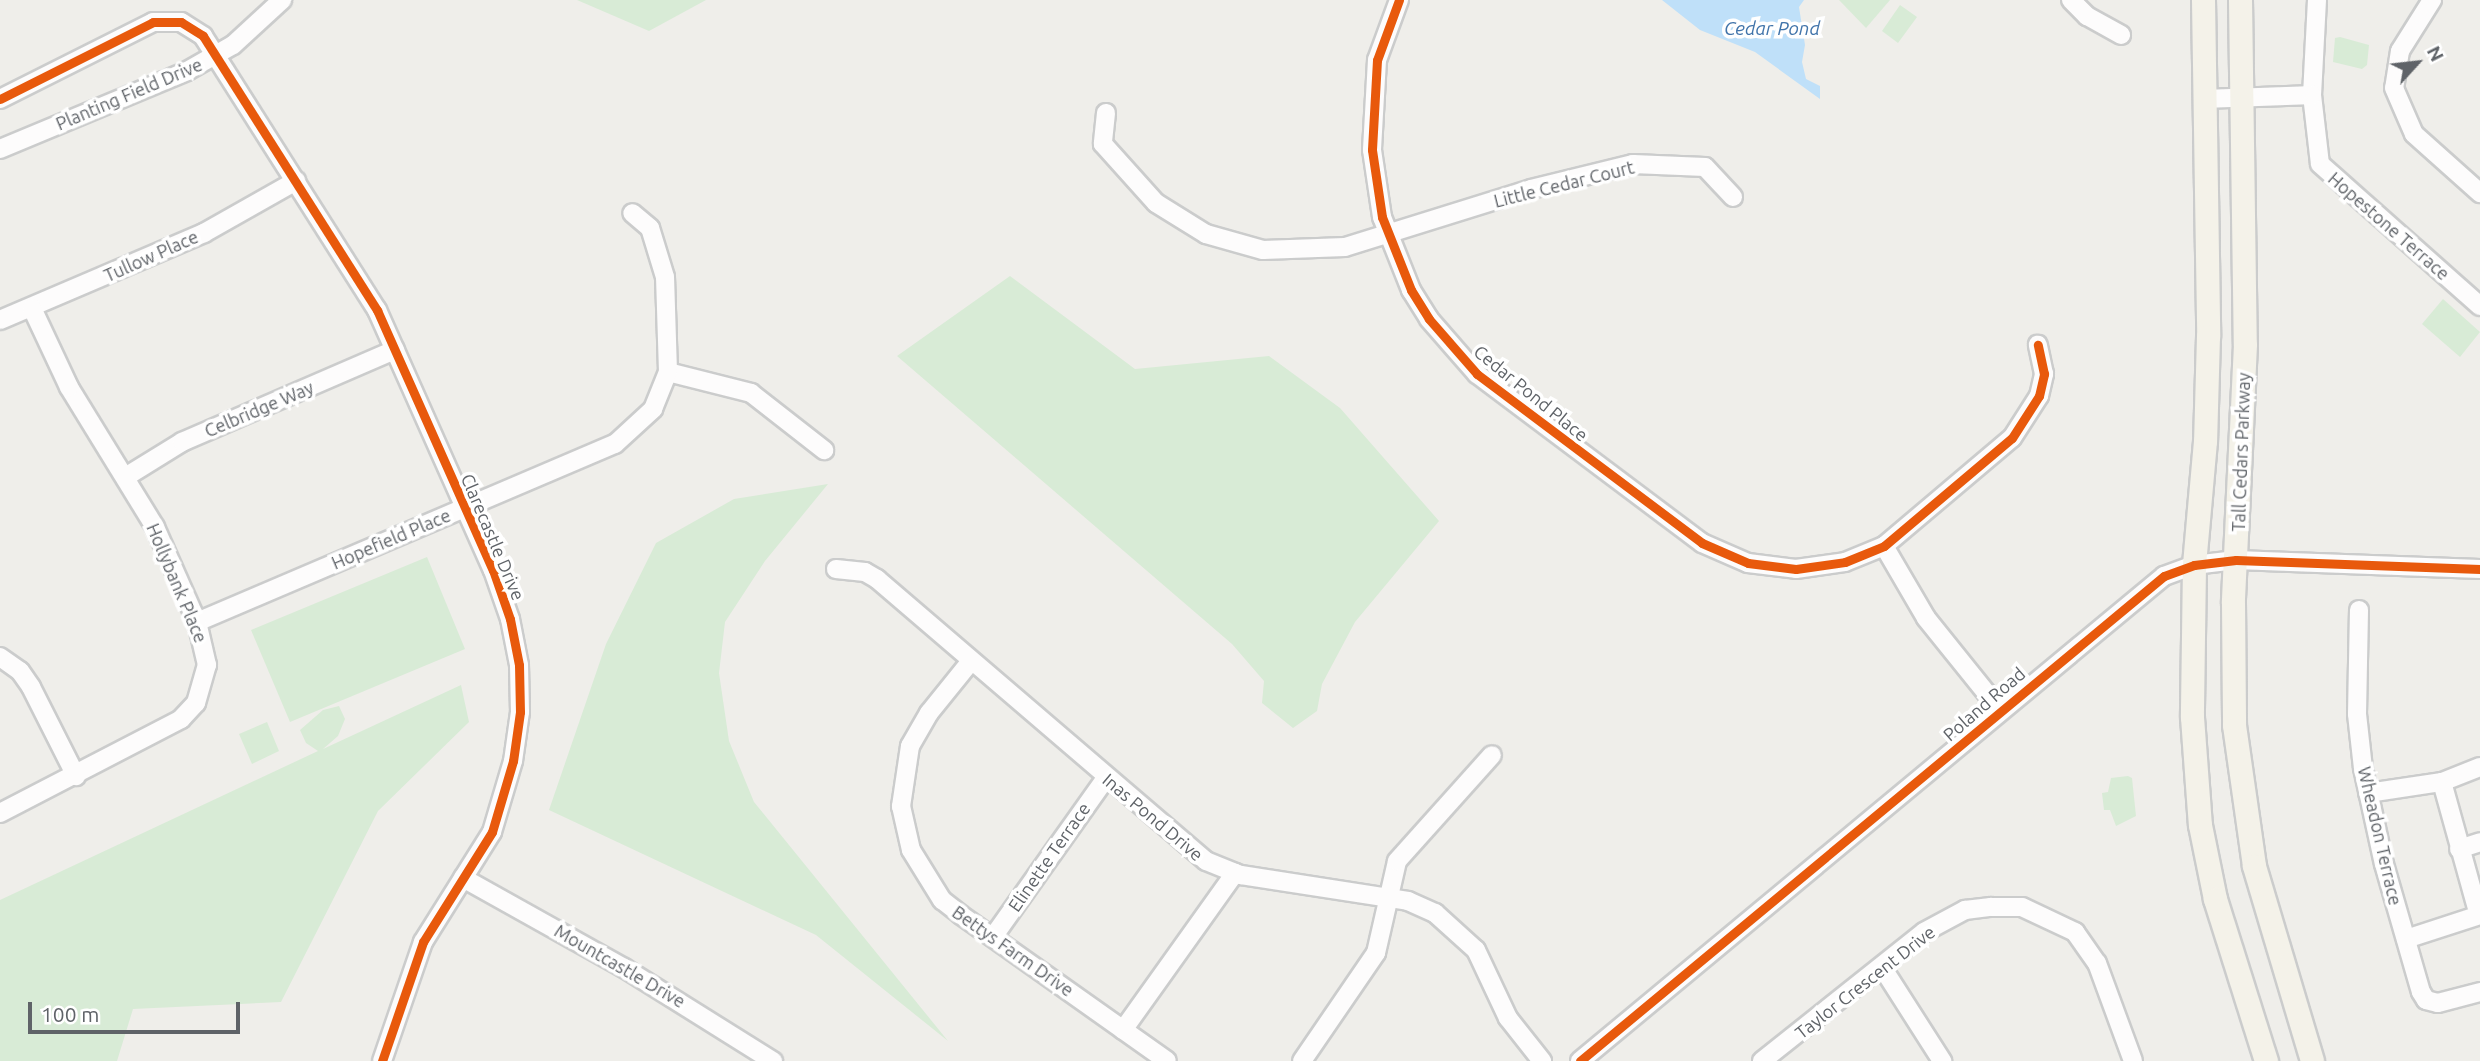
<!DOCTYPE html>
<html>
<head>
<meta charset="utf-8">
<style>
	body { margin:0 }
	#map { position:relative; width:2480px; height:1061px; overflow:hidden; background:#efeeea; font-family:Ubuntu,sans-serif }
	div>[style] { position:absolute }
	.green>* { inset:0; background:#d8ebd6 }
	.water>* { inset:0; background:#bfe0f9 }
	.roads { filter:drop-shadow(2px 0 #cbcccc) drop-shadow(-2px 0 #cbcccc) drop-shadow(0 2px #cbcccc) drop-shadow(0 -2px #cbcccc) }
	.minor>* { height:18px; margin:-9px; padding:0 9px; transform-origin:9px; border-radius:9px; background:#fdfcfc }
	.major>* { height:23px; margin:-11.5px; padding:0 11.5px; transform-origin:11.5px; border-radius:11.5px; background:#f4f2e9 }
	.cycleway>* { height:9px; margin:-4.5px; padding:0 4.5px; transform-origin:4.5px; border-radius:4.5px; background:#e8590c }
	span { translate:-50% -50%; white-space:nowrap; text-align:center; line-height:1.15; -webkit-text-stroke:7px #fff; paint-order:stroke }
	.street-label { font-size:18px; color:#5f6368 }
	.water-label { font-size:19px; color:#4174aa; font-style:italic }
	.north { position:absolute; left:2382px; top:28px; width:70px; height:70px; -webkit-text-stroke:5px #fff; paint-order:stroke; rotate:63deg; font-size:19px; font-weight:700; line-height:28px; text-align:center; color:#5f6368 }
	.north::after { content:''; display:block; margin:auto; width:24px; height:32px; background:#5f6368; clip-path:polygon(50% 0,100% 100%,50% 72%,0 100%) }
	.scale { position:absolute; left:28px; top:1002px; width:212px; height:32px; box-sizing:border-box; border:4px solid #5f6368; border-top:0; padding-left:9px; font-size:21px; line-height:24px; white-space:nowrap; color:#5f6368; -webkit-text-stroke:5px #fff; paint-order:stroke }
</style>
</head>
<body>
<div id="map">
	<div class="green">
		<div style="clip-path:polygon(577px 0,706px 0,649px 31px)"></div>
		<div style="clip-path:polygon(1839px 0,1890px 0,1866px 28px)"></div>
		<div style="clip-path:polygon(1900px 5px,1917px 17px,1898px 43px,1882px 31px)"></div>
		<div style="clip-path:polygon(2340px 37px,2369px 45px,2367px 65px,2362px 69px,2333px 62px,2335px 38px)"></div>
		<div style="clip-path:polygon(1010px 276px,1135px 369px,1269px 356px,1340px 408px,1439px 521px,1355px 622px,1322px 684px,1317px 711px,1293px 728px,1262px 703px,1264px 681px,1232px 644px,897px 356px)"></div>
		<div style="clip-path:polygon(2443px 299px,2480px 332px,2460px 357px,2422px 324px)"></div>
		<div style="clip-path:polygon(828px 484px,765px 561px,725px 622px,719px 673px,729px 741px,754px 802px,948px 1041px,816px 935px,549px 810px,606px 644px,656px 543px,734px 499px)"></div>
		<div style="clip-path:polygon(427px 557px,465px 649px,290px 722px,251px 630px)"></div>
		<div style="clip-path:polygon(461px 685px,469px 722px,378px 811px,281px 1002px,133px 1009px,117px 1061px,0 1061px,0 900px,318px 751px,306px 743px,300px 730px,323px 710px,339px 706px,345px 719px,338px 736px,323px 749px)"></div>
		<div style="clip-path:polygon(267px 722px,279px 751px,252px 764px,239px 734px)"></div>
		<div style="clip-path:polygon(2128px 776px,2132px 778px,2136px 816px,2116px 826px,2110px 810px,2104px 810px,2102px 793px,2108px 792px,2111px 778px)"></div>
	</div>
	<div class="water">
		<div style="clip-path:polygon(1662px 0,1804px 0,1799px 7px,1805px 45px,1802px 62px,1806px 79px,1820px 86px,1820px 99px,1755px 52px,1700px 30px)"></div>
	</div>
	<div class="roads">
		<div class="minor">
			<div style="left:1399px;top:0;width:64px;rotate:110.1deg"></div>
			<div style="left:1377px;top:60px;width:90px;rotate:93.2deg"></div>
			<div style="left:1372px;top:150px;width:68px;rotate:81.5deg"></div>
			<div style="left:1382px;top:217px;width:79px;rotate:68.3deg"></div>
			<div style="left:1411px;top:290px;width:34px;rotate:58deg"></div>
			<div style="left:1429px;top:319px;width:73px;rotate:48.9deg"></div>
			<div style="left:1477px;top:374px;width:281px;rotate:36.9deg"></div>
			<div style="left:1702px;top:543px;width:50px;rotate:23.5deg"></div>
			<div style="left:1748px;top:563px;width:48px;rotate:7.1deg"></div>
			<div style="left:1796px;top:569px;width:49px;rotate:-8.1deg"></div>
			<div style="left:1845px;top:562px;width:42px;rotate:-22.3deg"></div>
			<div style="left:1884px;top:546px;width:167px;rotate:-40.2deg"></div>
			<div style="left:2012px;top:438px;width:50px;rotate:-57.3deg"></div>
			<div style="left:2039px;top:396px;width:23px;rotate:-77deg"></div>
			<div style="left:2044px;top:374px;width:30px;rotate:-102deg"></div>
			<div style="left:2071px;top:0;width:23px;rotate:45deg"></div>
			<div style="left:2087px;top:16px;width:39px;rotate:29deg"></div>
			<div style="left:2317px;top:0;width:95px;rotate:93deg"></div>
			<div style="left:2312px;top:95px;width:69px;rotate:83.4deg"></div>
			<div style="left:2320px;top:164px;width:214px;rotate:41.6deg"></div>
			<div style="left:2432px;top:0;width:60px;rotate:122.1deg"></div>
			<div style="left:2400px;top:51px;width:37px;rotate:99deg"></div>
			<div style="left:2394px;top:88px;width:50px;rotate:66.5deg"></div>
			<div style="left:2414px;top:134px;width:89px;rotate:41.8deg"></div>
			<div style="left:0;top:99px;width:171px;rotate:-26.7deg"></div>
			<div style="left:153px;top:22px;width:28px"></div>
			<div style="left:181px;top:22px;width:26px;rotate:32deg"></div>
			<div style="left:203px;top:36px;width:325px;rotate:57.6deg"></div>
			<div style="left:377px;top:310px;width:285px;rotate:66deg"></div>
			<div style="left:493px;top:570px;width:52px;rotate:70.9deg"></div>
			<div style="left:510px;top:619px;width:47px;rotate:78.9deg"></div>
			<div style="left:519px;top:665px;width:47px;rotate:88.8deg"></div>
			<div style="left:520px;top:712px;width:49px;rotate:98.1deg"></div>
			<div style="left:513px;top:761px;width:74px;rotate:106.5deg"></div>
			<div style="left:492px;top:832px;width:130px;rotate:122.1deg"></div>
			<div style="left:423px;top:942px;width:126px;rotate:109deg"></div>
			<div style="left:2205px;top:99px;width:107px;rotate:-2.1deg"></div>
			<div style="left:1106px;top:113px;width:31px;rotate:96deg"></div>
			<div style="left:1103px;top:144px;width:79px;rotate:48.1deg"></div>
			<div style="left:1156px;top:203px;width:59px;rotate:31.8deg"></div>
			<div style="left:1206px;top:234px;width:59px;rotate:15.7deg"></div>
			<div style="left:1263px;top:250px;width:82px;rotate:-2.1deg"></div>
			<div style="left:1345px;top:247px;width:195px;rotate:-17.3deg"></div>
			<div style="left:1531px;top:189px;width:105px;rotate:-13.8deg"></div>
			<div style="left:1633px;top:164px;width:72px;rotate:2.4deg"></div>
			<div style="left:1705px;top:167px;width:41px;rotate:47deg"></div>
			<div style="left:0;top:149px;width:203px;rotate:-22.6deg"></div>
			<div style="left:187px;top:71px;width:53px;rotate:-29.5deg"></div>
			<div style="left:233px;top:45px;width:67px;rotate:-42.6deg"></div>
			<div style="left:0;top:320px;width:222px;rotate:-23.1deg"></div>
			<div style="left:204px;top:233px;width:106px;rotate:-29.5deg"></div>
			<div style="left:668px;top:372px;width:86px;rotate:14.2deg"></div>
			<div style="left:751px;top:393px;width:93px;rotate:38deg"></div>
			<div style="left:127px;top:476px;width:65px;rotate:-31.7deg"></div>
			<div style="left:182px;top:442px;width:232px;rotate:-23.4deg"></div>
			<div style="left:1884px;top:546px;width:83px;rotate:59.7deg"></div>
			<div style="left:1926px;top:618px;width:118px;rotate:51.2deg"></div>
			<div style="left:836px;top:569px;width:29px;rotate:6deg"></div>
			<div style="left:865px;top:572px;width:14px;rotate:30deg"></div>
			<div style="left:877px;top:579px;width:433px;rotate:40.6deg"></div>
			<div style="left:1206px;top:861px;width:38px;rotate:22deg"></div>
			<div style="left:1241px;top:875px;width:169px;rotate:8.8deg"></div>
			<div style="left:1408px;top:901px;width:30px;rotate:24deg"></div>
			<div style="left:1435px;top:913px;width:55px;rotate:42.1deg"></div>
			<div style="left:1476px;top:950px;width:75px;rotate:64.8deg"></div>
			<div style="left:1508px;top:1018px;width:55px;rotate:51.7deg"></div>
			<div style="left:2359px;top:610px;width:104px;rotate:91.1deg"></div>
			<div style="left:2357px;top:714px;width:54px;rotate:83.7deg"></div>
			<div style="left:2363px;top:768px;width:98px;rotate:77.7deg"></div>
			<div style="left:2384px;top:864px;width:133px;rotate:73.9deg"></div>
			<div style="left:2421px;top:992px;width:9px;rotate:58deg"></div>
			<div style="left:2426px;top:1000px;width:12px;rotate:14deg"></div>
			<div style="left:2438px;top:1003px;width:43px;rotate:-14.7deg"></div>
			<div style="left:197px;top:622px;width:454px;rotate:-23.1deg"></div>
			<div style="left:615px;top:444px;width:52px;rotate:-42.6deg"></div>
			<div style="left:653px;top:409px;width:40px;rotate:-68deg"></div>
			<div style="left:668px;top:372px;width:95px;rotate:-91.8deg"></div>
			<div style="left:665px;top:277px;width:51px;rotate:-107deg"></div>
			<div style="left:650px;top:228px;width:23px;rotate:-140deg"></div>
			<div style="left:0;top:657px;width:24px;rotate:35deg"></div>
			<div style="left:20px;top:671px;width:19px;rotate:55deg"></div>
			<div style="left:31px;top:687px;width:100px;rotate:63.2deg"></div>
			<div style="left:971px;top:661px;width:67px;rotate:128.9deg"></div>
			<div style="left:929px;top:713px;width:38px;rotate:120deg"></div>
			<div style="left:910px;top:746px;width:61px;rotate:98.5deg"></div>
			<div style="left:901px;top:806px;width:45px;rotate:77.2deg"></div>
			<div style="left:911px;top:850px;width:59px;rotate:58.2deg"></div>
			<div style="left:942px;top:900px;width:24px;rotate:38deg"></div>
			<div style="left:961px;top:915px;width:252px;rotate:35.3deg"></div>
			<div style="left:2442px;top:782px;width:138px;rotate:74.5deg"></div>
			<div style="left:2368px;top:793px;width:75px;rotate:-8.5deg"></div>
			<div style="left:2442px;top:782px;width:41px;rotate:-21.5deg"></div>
			<div style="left:0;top:813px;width:204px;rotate:-27.4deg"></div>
			<div style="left:181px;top:719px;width:22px;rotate:-47deg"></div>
			<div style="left:196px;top:703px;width:40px;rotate:-74deg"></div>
			<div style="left:207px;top:665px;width:44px;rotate:-103.1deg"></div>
			<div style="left:197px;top:622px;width:104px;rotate:-113.9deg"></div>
			<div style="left:155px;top:527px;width:164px;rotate:-121.6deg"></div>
			<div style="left:69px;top:387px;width:87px;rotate:-115.1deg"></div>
			<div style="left:2459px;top:849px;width:22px;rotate:-18deg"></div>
			<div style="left:463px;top:878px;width:184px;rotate:29.2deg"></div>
			<div style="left:624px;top:968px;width:176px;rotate:32deg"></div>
			<div style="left:993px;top:937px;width:195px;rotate:-54.6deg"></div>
			<div style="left:2406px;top:939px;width:78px;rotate:-18deg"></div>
			<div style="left:1882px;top:967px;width:112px;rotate:57.4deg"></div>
			<div style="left:1123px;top:1030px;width:193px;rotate:-54.5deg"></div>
			<div style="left:1302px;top:1061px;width:131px;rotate:-55.6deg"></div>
			<div style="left:1376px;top:953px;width:94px;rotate:-77.1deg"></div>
			<div style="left:1397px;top:861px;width:142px;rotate:-48.1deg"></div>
			<div style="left:1580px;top:1061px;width:759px;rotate:-39.71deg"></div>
			<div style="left:2164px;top:576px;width:32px;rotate:-20deg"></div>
			<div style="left:2194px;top:565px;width:42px;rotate:-6.8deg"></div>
			<div style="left:2236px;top:560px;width:244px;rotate:2.1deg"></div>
			<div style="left:1762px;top:1061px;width:207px;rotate:-38.5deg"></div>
			<div style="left:1924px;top:932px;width:47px;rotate:-28.2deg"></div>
			<div style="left:1965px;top:910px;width:26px;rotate:-7deg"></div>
			<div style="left:1991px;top:907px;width:31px"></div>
			<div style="left:2022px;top:907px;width:59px;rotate:25.3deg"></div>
			<div style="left:2075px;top:932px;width:38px;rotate:55deg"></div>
			<div style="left:2097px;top:963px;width:104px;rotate:69.8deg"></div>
		</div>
		<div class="major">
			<div style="left:2203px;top:0;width:336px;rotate:89.1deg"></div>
			<div style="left:2208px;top:336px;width:105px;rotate:91.6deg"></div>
			<div style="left:2205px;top:441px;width:124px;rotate:95.1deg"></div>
			<div style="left:2194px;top:565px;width:152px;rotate:90.8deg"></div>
			<div style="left:2192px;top:717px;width:108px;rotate:85.8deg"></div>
			<div style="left:2200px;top:825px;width:76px;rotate:78.5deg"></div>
			<div style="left:2215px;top:899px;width:170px;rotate:72.5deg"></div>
			<div style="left:2240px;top:0;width:344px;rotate:89.2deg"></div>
			<div style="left:2245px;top:344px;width:259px;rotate:92.7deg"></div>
			<div style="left:2233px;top:603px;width:122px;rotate:89.5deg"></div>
			<div style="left:2234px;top:725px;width:142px;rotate:81.9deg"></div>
			<div style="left:2254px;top:866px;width:203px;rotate:73.4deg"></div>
		</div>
	</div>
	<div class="cycleway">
		<div style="left:1399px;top:0;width:64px;rotate:110.1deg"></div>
		<div style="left:1377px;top:60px;width:90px;rotate:93.2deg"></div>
		<div style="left:1372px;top:150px;width:68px;rotate:81.5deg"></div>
		<div style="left:1382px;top:217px;width:79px;rotate:68.3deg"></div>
		<div style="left:1411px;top:290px;width:34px;rotate:58deg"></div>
		<div style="left:1429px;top:319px;width:73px;rotate:48.9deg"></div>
		<div style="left:1477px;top:374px;width:281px;rotate:36.9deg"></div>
		<div style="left:1702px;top:543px;width:50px;rotate:23.5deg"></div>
		<div style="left:1748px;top:563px;width:48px;rotate:7.1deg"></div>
		<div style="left:1796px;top:569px;width:49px;rotate:-8.1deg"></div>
		<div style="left:1845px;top:562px;width:42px;rotate:-22.3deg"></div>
		<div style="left:1884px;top:546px;width:167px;rotate:-40.2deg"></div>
		<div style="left:2012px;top:438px;width:50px;rotate:-57.3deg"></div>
		<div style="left:2039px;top:396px;width:23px;rotate:-77deg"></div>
		<div style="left:2044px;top:374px;width:30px;rotate:-102deg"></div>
		<div style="left:0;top:99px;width:171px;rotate:-26.7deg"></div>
		<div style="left:153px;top:22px;width:28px"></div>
		<div style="left:181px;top:22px;width:26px;rotate:32deg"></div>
		<div style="left:203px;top:36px;width:325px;rotate:57.6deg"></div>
		<div style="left:377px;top:310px;width:285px;rotate:66deg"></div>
		<div style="left:493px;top:570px;width:52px;rotate:70.9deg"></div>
		<div style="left:510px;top:619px;width:47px;rotate:78.9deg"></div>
		<div style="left:519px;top:665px;width:47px;rotate:88.8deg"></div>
		<div style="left:520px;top:712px;width:49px;rotate:98.1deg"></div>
		<div style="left:513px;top:761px;width:74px;rotate:106.5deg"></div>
		<div style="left:492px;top:832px;width:130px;rotate:122.1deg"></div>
		<div style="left:423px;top:942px;width:126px;rotate:109deg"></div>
		<div style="left:1580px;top:1061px;width:759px;rotate:-39.71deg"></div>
		<div style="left:2164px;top:576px;width:32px;rotate:-20deg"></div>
		<div style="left:2194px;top:565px;width:42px;rotate:-6.8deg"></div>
		<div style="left:2236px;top:560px;width:244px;rotate:2.1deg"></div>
	</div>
	<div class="street-label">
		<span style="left:129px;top:94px;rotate:-23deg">Planting Field Drive</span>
		<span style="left:1564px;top:184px;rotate:-14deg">Little Cedar Court</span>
		<span style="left:2389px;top:226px;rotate:41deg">Hopestone Terrace</span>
		<span style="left:151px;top:256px;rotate:-24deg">Tullow Place</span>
		<span style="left:1531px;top:393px;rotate:39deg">Cedar Pond Place</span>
		<span style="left:259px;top:409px;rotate:-23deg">Celbridge Way</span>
		<span style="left:2241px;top:452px;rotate:-88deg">Tall Cedars Parkway</span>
		<span style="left:493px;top:537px;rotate:67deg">Clarecastle Drive</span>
		<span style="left:391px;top:539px;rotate:-23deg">Hopefield Place</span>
		<span style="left:177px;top:583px;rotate:67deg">Hollybank Place</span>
		<span style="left:1984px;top:704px;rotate:-41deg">Poland Road</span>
		<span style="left:1153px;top:817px;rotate:40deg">Inas Pond Drive</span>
		<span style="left:2380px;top:836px;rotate:77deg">Wheadon Terrace</span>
		<span style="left:1049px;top:857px;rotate:-55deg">Elinette Terrace</span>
		<span style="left:1013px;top:951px;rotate:35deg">Bettys Farm Drive</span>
		<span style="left:620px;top:966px;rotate:30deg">Mountcastle Drive</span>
		<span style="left:1865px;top:982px;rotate:-38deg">Taylor Crescent Drive</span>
	</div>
	<div class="water-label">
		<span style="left:1772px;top:29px">Cedar Pond</span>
	</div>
	<div class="north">N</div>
	<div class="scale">100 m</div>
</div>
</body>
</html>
